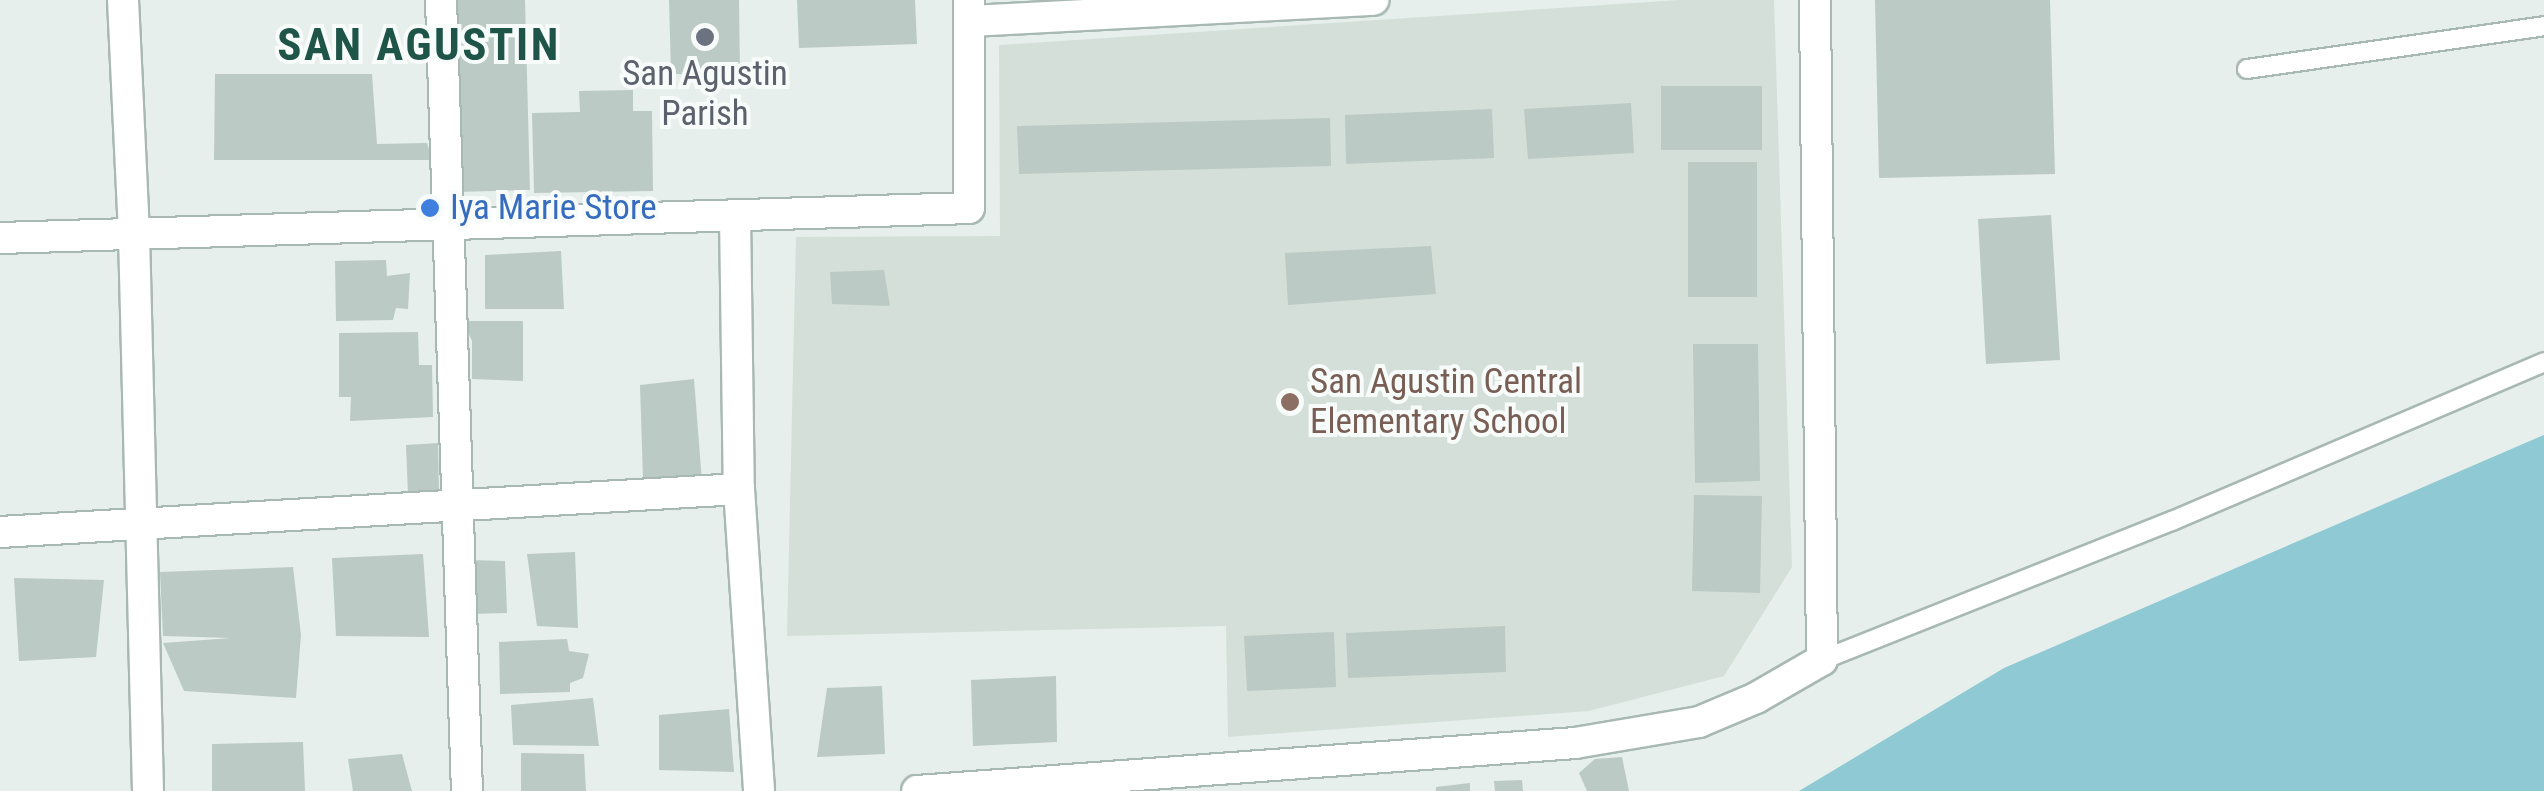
<!DOCTYPE html>
<html>
<head>
<meta charset="utf-8">
<style>
	body { margin:0 }
	#map { position:relative; width:2544px; height:791px; overflow:hidden; background:#e6efeb; font-family:"Roboto Condensed",sans-serif }
	div>[style] { position:absolute }
	.built>* { inset:0; background:#d4dfda }
	.water>* { inset:0; background:#8ec9d4 }
	.building>* { inset:0; background:#bbcac4 }
	.roads { filter:drop-shadow(2px 0 #a8b8b2) drop-shadow(-2px 0 #a8b8b2) drop-shadow(0 2px #a8b8b2) drop-shadow(0 -2px #a8b8b2) }
	.service>* { height:18px; margin:-9px; padding:0 9px; transform-origin:9px; border-radius:9px; background:#fff }
	.minor>* { height:30px; margin:-15px; padding:0 15px; transform-origin:15px; border-radius:15px; background:#fff }
	.dots>* { width:28px; height:28px; translate:-50% -50%; box-sizing:border-box; border:5px solid #f7fbf9; border-radius:50% }
	span { translate:-50% -50%; white-space:nowrap; text-align:center; line-height:1.15; -webkit-text-stroke:8px #f7fbf9; paint-order:stroke }
	.worship-label { font-size:35px; color:#5b616d }
	.shop-label { font-size:35px; color:#366cbe }
	.left { translate:0 -50%; text-align:left }
	.education-label { font-size:35px; color:#785e54 }
	.district-label { font-size:45px; color:#1f5548; font-weight:700; letter-spacing:2.5px }
</style>
</head>
<body>
<div id="map">
	<div class="built">
		<div style="clip-path:polygon(1679px 0,1774px 0,1792px 567px,1724px 676px,1589px 711px,1228px 737px,1226px 626px,787px 636px,796px 237px,1000px 236px,999px 45px)"></div>
	</div>
	<div class="water">
		<div style="clip-path:polygon(2544px 435px,2544px 791px,1799px 791px,2004px 668px)"></div>
	</div>
	<div class="building">
		<div style="clip-path:polygon(456px 0,525px 0,530px 190px,457px 192px)"></div>
		<div style="clip-path:polygon(669px 0,739px 0,740px 75px,671px 74px)"></div>
		<div style="clip-path:polygon(797px 0,915px 0,917px 44px,799px 48px)"></div>
		<div style="clip-path:polygon(1875px 0,2050px 0,2055px 174px,1879px 178px)"></div>
		<div style="clip-path:polygon(215px 74px,372px 74px,377px 144px,427px 143px,432px 160px,214px 160px)"></div>
		<div style="clip-path:polygon(1661px 86px,1762px 86px,1762px 150px,1661px 150px)"></div>
		<div style="clip-path:polygon(633px 90px,633px 111px,652px 111px,653px 191px,534px 193px,532px 113px,580px 112px,579px 91px)"></div>
		<div style="clip-path:polygon(1631px 103px,1634px 153px,1528px 159px,1524px 109px)"></div>
		<div style="clip-path:polygon(1492px 109px,1494px 158px,1346px 164px,1345px 115px)"></div>
		<div style="clip-path:polygon(1330px 118px,1331px 166px,1019px 174px,1017px 126px)"></div>
		<div style="clip-path:polygon(1688px 162px,1757px 162px,1757px 297px,1688px 297px)"></div>
		<div style="clip-path:polygon(2051px 215px,2060px 360px,1986px 364px,1978px 219px)"></div>
		<div style="clip-path:polygon(1431px 246px,1436px 294px,1288px 305px,1285px 253px)"></div>
		<div style="clip-path:polygon(561px 251px,564px 309px,485px 309px,485px 255px)"></div>
		<div style="clip-path:polygon(386px 260px,387px 276px,410px 273px,408px 309px,396px 308px,393px 320px,336px 321px,335px 261px)"></div>
		<div style="clip-path:polygon(884px 270px,890px 306px,832px 304px,830px 272px)"></div>
		<div style="clip-path:polygon(463px 321px,523px 321px,523px 381px,472px 379px,472px 341px)"></div>
		<div style="clip-path:polygon(418px 332px,419px 365px,432px 365px,433px 417px,350px 421px,351px 397px,339px 397px,339px 333px)"></div>
		<div style="clip-path:polygon(1693px 344px,1758px 344px,1760px 481px,1695px 483px)"></div>
		<div style="clip-path:polygon(694px 379px,702px 482px,643px 479px,640px 385px)"></div>
		<div style="clip-path:polygon(438px 443px,439px 494px,408px 494px,406px 445px)"></div>
		<div style="clip-path:polygon(1694px 495px,1762px 496px,1760px 593px,1692px 591px)"></div>
		<div style="clip-path:polygon(575px 552px,578px 628px,537px 626px,527px 554px)"></div>
		<div style="clip-path:polygon(423px 554px,429px 637px,336px 636px,332px 558px)"></div>
		<div style="clip-path:polygon(468px 560px,505px 561px,507px 613px,467px 614px)"></div>
		<div style="clip-path:polygon(293px 567px,301px 635px,296px 698px,184px 691px,163px 643px,231px 638px,163px 636px,160px 572px)"></div>
		<div style="clip-path:polygon(14px 578px,104px 580px,96px 657px,19px 661px)"></div>
		<div style="clip-path:polygon(1505px 626px,1506px 672px,1348px 678px,1346px 633px)"></div>
		<div style="clip-path:polygon(1334px 632px,1336px 687px,1247px 691px,1244px 636px)"></div>
		<div style="clip-path:polygon(567px 639px,569px 651px,589px 654px,583px 678px,570px 683px,570px 692px,500px 694px,499px 642px)"></div>
		<div style="clip-path:polygon(1056px 676px,1057px 742px,973px 746px,971px 680px)"></div>
		<div style="clip-path:polygon(882px 686px,885px 754px,817px 757px,827px 688px)"></div>
		<div style="clip-path:polygon(593px 698px,599px 746px,513px 745px,511px 705px)"></div>
		<div style="clip-path:polygon(729px 709px,734px 772px,659px 770px,659px 715px)"></div>
		<div style="clip-path:polygon(303px 742px,305px 791px,212px 791px,212px 744px)"></div>
		<div style="clip-path:polygon(521px 753px,584px 754px,586px 791px,521px 791px)"></div>
		<div style="clip-path:polygon(402px 754px,412px 791px,353px 791px,348px 759px)"></div>
		<div style="clip-path:polygon(1622px 757px,1629px 791px,1587px 791px,1579px 773px,1595px 759px)"></div>
		<div style="clip-path:polygon(1522px 780px,1523px 791px,1495px 791px,1494px 781px)"></div>
		<div style="clip-path:polygon(1470px 783px,1470px 791px,1436px 791px,1436px 787px)"></div>
	</div>
	<div class="roads">
		<div class="service">
			<div style="left:2247px;top:69px;width:300px;rotate:-8.2deg"></div>
			<div style="left:1822px;top:660px;width:377px;rotate:-21.7deg"></div>
			<div style="left:2172px;top:521px;width:405px;rotate:-23.1deg"></div>
		</div>
		<div class="minor">
			<div style="left:123px;top:0;width:234px;rotate:87.3deg"></div>
			<div style="left:134px;top:234px;width:557px;rotate:88.56deg"></div>
			<div style="left:441px;top:0;width:791px;rotate:88.12deg"></div>
			<div style="left:971px;top:21px;width:403px;rotate:-3deg"></div>
			<div style="left:735px;top:215px;width:274px;rotate:89.2deg"></div>
			<div style="left:739px;top:489px;width:303px;rotate:86.2deg"></div>
			<div style="left:0;top:238px;width:969px;rotate:-1.77deg"></div>
			<div style="left:969px;top:208px;width:208px;rotate:-90deg"></div>
			<div style="left:0;top:532px;width:740px;rotate:-3.33deg"></div>
			<div style="left:917px;top:791px;width:660px;rotate:-4.17deg"></div>
			<div style="left:1575px;top:743px;width:126px;rotate:-9.6deg"></div>
			<div style="left:1699px;top:722px;width:62px;rotate:-22.8deg"></div>
			<div style="left:1756px;top:698px;width:76px;rotate:-29.9deg"></div>
			<div style="left:1822px;top:660px;width:660px;rotate:-90.61deg"></div>
		</div>
	</div>
	<div class="dots">
		<div style="left:705px;top:37px;background:#6b7280"></div>
		<div style="left:430px;top:208px;background:#3f7fe0"></div>
		<div style="left:1290px;top:402px;background:#8d6e63"></div>
	</div>
	<div class="worship-label">
		<span style="left:705px;top:94px">San Agustin<br>Parish</span>
	</div>
	<div class="shop-label">
		<span class="left" style="left:450px;top:208px">Iya Marie Store</span>
	</div>
	<div class="education-label">
		<span class="left" style="left:1310px;top:402px">San Agustin Central<br>Elementary School</span>
	</div>
	<div class="district-label">
		<span style="left:419px;top:45px">SAN AGUSTIN</span>
	</div>
</div>
</body>
</html>
